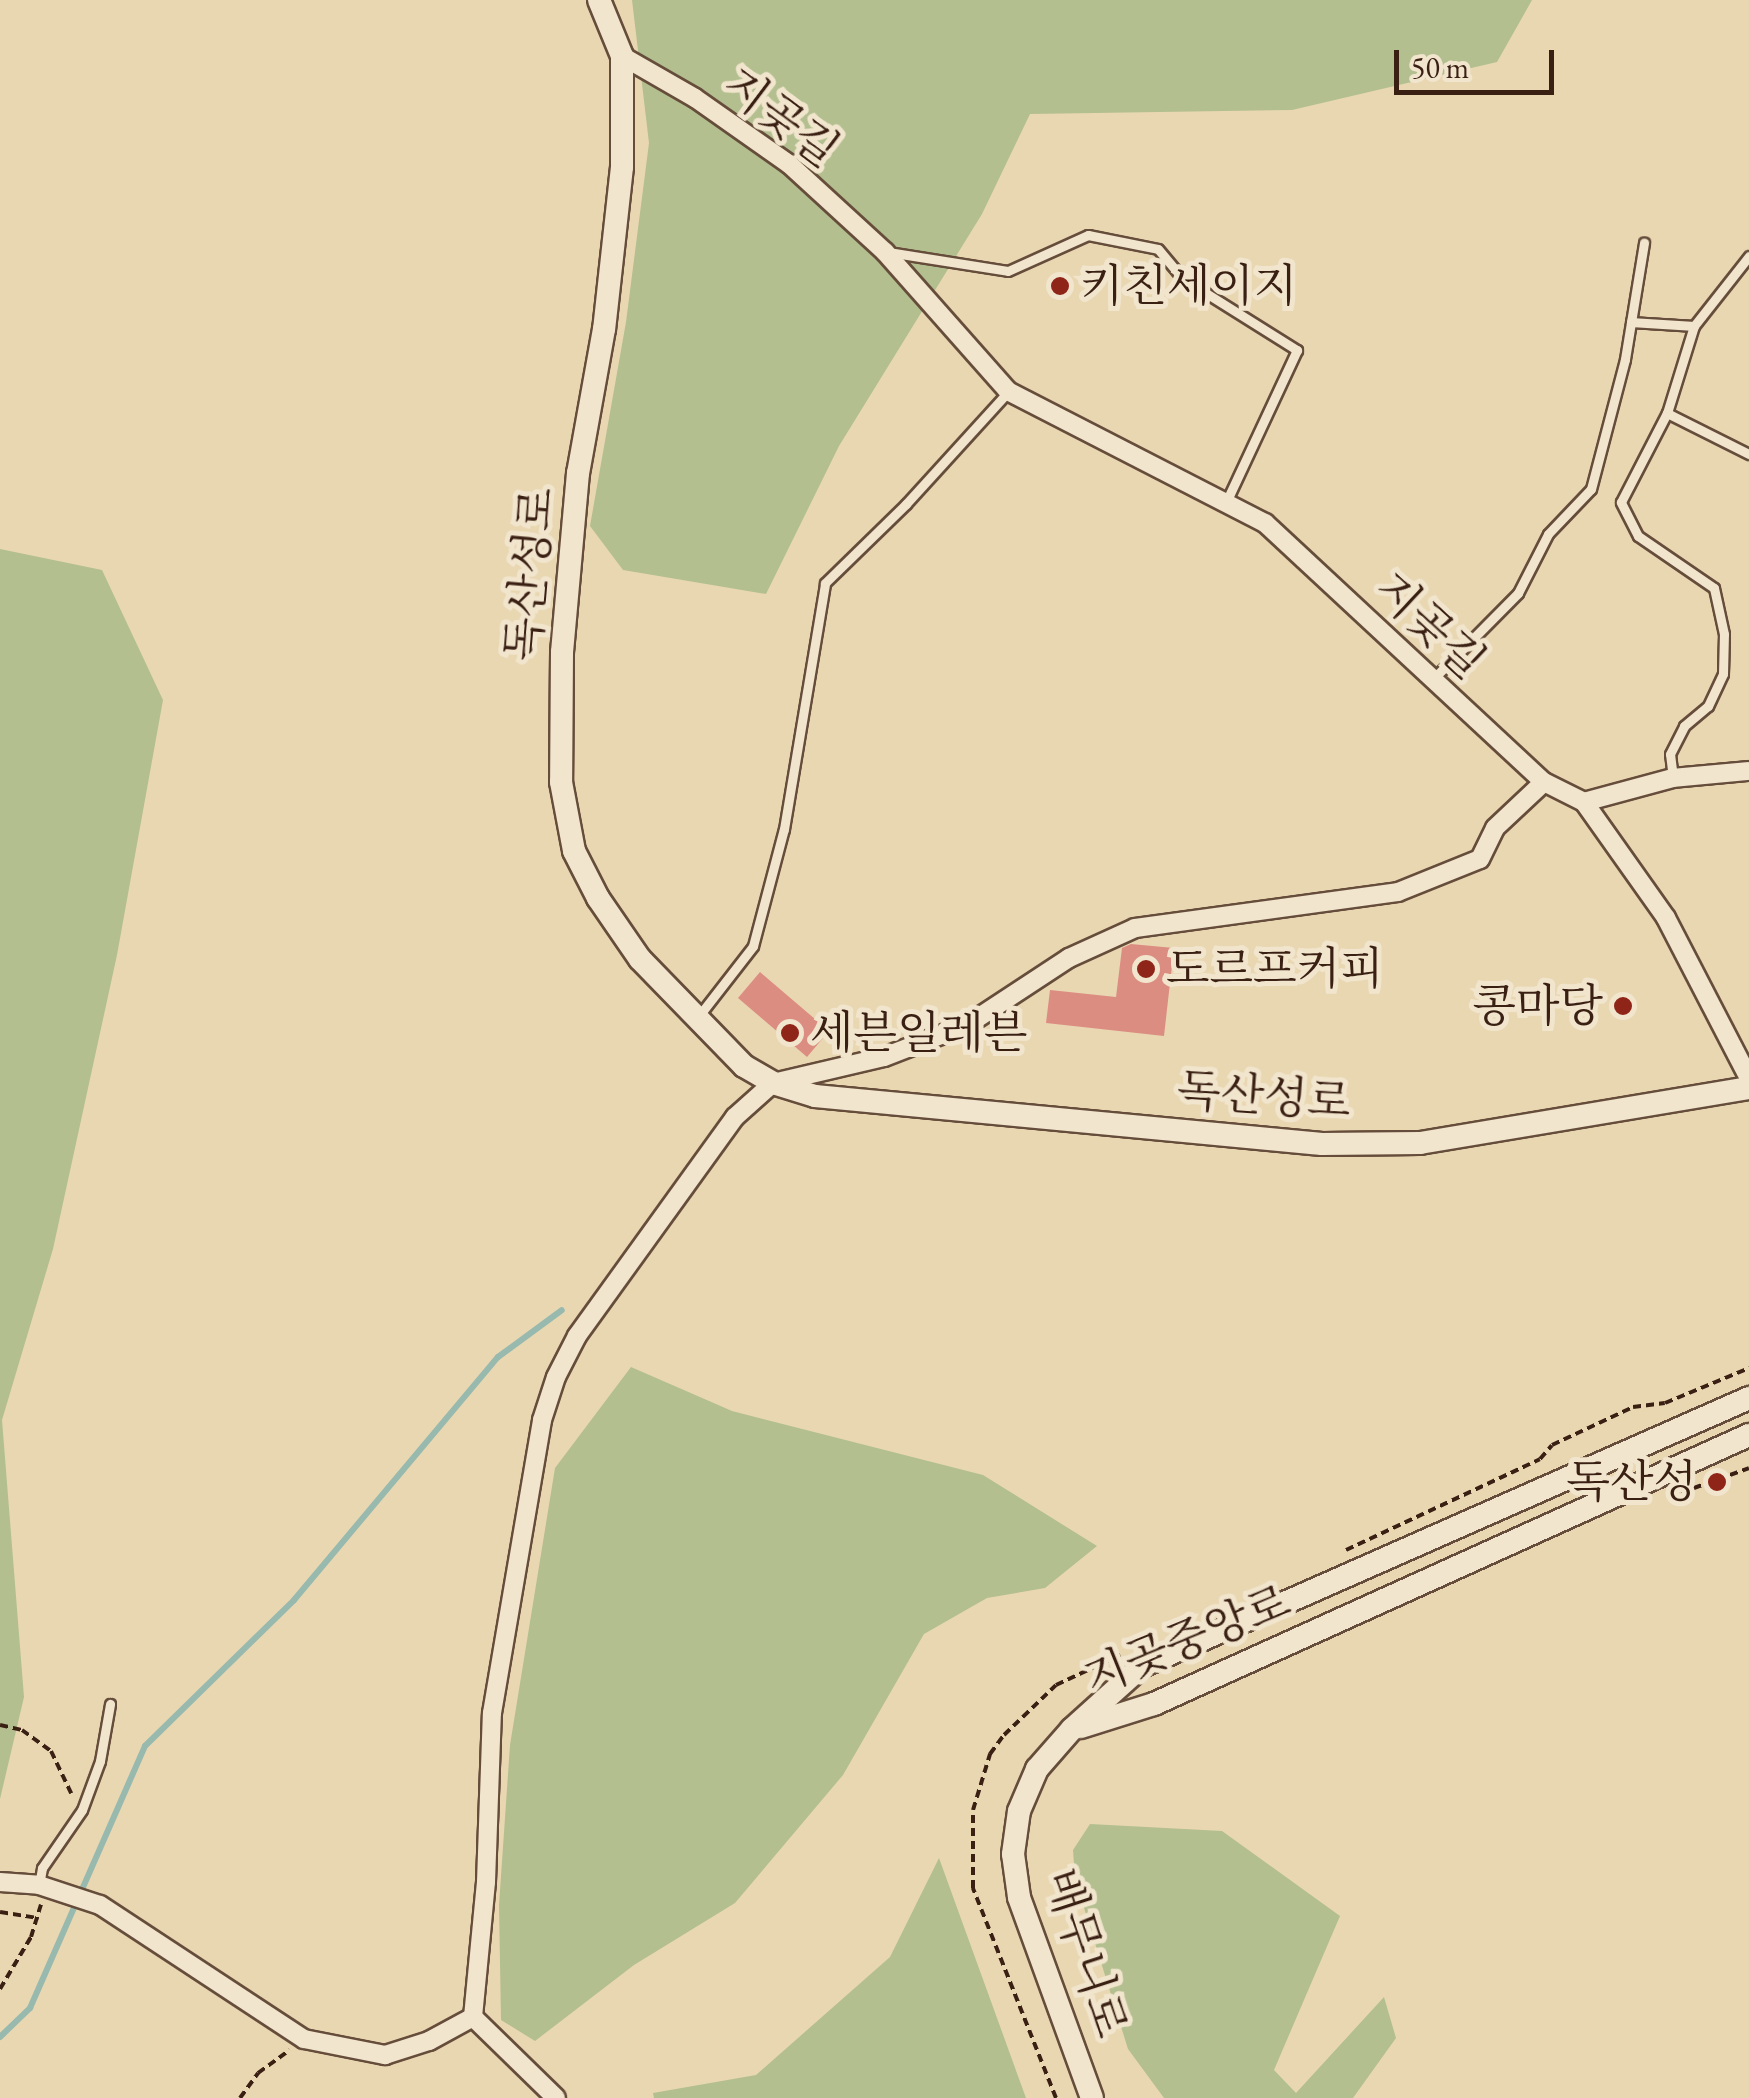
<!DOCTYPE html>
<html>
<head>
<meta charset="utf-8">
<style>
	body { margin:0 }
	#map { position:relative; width:1749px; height:2098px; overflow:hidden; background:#e9d7b2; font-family:"EB Garamond","Noto Serif KR",serif }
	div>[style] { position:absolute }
	.green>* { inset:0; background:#b3bf8f }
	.stream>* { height:6px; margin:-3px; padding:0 3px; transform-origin:3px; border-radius:3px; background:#97b9ae }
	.building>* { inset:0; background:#dc8d82 }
	.path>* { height:4px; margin-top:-2px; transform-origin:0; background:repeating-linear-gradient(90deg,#3a1f13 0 8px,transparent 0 13px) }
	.roads { filter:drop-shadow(2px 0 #664d3b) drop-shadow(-2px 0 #664d3b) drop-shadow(0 2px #664d3b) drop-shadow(0 -2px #664d3b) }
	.lane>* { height:9px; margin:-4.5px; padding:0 4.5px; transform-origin:4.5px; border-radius:4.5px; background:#f1e5cd }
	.street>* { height:18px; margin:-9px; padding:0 9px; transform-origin:9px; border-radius:9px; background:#f1e5cd }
	.secondary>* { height:22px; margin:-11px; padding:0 11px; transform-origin:11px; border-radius:11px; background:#f1e5cd }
	.dots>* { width:28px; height:28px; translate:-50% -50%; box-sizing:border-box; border:5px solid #f1e5cd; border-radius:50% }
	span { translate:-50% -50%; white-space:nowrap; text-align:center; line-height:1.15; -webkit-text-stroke:10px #f1e5cd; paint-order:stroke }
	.street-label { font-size:45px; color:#3a1f13 }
	.poi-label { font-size:45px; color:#3a1f13 }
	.left { translate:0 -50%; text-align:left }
	.right { translate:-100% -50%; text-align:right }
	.scale { position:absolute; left:1394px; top:50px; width:160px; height:45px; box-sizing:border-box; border:5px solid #3a1f13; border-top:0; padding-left:12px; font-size:30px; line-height:35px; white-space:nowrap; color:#3a1f13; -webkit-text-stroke:8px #f1e5cd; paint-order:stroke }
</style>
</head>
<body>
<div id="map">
	<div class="green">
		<div style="clip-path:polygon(632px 0,1532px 0,1497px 62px,1292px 110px,1030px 114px,982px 214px,839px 446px,766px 594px,623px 570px,590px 526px,626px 322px,649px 143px)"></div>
		<div style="clip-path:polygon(0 549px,102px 570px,163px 700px,117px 955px,53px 1249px,2px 1420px,24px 1697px,0 1799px)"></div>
		<div style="clip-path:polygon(631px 1367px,732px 1411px,983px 1475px,1097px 1546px,1045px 1588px,987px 1598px,924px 1634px,843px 1775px,735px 1903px,634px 1965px,535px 2041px,501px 2020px,499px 1905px,510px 1745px,555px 1468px)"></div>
		<div style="clip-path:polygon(1090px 1824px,1222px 1831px,1340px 1916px,1274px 2070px,1296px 2093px,1384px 1997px,1396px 2038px,1353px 2098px,1164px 2098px,1128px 2049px,1075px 1879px,1073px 1850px)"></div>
		<div style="clip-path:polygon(939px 1858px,1026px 2098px,654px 2098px,653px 2093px,756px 2075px,890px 1957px)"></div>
	</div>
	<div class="stream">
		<div style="left:0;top:2037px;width:42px;rotate:-44deg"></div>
		<div style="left:30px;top:2008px;width:286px;rotate:-66.3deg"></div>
		<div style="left:145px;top:1746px;width:209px;rotate:-44.4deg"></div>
		<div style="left:294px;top:1600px;width:317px;rotate:-50deg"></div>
		<div style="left:498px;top:1357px;width:79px;rotate:-36.3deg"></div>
	</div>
	<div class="building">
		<div style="clip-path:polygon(1131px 944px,1174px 948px,1164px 1036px,1046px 1023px,1050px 990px,1116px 997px,1122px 948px)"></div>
		<div style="clip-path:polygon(760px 972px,829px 1031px,807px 1057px,738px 998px)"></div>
	</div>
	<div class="path">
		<div style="left:1669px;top:1497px;width:85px;rotate:-19.9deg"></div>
		<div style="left:1346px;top:1550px;width:214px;rotate:-25.1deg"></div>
		<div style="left:1540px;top:1459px;width:18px;rotate:-49deg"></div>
		<div style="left:1552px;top:1445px;width:89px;rotate:-25.1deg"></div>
		<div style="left:1633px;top:1407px;width:32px;rotate:-7deg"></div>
		<div style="left:1665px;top:1403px;width:91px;rotate:-22.6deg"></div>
		<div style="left:0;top:1725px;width:23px;rotate:13deg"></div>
		<div style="left:22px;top:1730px;width:36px;rotate:36deg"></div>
		<div style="left:51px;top:1751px;width:47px;rotate:64.5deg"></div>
		<div style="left:0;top:1912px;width:39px;rotate:9deg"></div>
		<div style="left:0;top:1989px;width:61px;rotate:-59.2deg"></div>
		<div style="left:31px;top:1937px;width:34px;rotate:-73deg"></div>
		<div style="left:240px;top:2098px;width:31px;rotate:-54deg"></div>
		<div style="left:258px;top:2073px;width:39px;rotate:-36deg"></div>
		<div style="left:1056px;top:2098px;width:226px;rotate:-111.6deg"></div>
		<div style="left:973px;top:1888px;width:78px;rotate:-90deg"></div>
		<div style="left:973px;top:1810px;width:59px;rotate:-73.1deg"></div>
		<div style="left:990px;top:1754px;width:24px;rotate:-54deg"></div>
		<div style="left:1004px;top:1735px;width:72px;rotate:-43.9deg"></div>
		<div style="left:1056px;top:1685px;width:71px;rotate:-25.1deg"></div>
	</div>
	<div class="roads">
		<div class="lane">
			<div style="left:888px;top:252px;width:121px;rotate:9deg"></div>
			<div style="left:1008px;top:271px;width:88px;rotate:-24.2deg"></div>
			<div style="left:1088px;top:235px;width:71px;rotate:11.3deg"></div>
			<div style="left:1158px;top:249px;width:38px;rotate:50deg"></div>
			<div style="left:1182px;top:278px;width:136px;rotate:32.1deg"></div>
			<div style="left:1297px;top:350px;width:168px;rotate:115deg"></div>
			<div style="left:1631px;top:322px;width:63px;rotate:3.6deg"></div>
			<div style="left:1667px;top:413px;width:92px;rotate:26.6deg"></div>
			<div style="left:1433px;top:679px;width:121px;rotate:-45.3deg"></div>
			<div style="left:1518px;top:593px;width:66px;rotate:-63deg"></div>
			<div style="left:1548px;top:534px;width:62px;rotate:-46.3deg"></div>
			<div style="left:1591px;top:489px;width:134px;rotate:-75.3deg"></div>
			<div style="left:1625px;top:359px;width:118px;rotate:-80.7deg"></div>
			<div style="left:1673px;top:778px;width:24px;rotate:-97deg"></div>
			<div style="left:1670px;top:754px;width:31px;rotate:-63deg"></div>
			<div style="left:1684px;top:726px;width:31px;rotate:-40deg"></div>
			<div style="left:1708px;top:706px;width:35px;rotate:-65deg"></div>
			<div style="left:1723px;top:674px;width:40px;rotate:-88.6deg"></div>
			<div style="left:1724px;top:634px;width:47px;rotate:-102.3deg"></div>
			<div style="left:1714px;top:588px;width:92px;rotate:-145.6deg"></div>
			<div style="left:1638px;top:536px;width:38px;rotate:-117deg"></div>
			<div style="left:1621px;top:502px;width:100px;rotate:-62.7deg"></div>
			<div style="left:1667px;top:413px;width:91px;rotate:-72.8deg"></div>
			<div style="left:1694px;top:326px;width:89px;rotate:-51.8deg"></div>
			<div style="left:698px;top:1017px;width:90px;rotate:-52.2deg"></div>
			<div style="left:753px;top:946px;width:121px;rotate:-75.2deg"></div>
			<div style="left:784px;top:829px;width:249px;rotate:-80.5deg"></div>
			<div style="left:825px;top:583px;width:113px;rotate:-44.3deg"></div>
			<div style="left:906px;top:504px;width:151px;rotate:-47.7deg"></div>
			<div style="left:39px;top:1885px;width:17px;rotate:-80deg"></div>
			<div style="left:42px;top:1868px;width:70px;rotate:-55.4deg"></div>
			<div style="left:82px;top:1810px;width:52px;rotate:-69.8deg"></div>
			<div style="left:100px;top:1761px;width:58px;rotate:-80deg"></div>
		</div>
		<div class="street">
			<div style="left:622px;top:56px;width:84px;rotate:29.9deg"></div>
			<div style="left:695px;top:98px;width:115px;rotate:35.1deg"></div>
			<div style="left:789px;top:164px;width:130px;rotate:42.5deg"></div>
			<div style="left:885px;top:252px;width:186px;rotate:48.5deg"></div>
			<div style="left:1008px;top:391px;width:289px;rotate:27.2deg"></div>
			<div style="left:1265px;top:523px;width:381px;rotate:42.9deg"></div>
			<div style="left:1544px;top:782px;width:45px;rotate:26.6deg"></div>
			<div style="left:1584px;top:802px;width:142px;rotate:54.7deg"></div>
			<div style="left:1666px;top:918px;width:180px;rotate:62.6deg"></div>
			<div style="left:1584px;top:802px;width:92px;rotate:-15.1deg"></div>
			<div style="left:1673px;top:778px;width:76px;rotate:-5.3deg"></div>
			<div style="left:0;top:1882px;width:39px;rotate:4deg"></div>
			<div style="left:39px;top:1885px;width:64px;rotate:18.2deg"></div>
			<div style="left:100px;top:1905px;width:244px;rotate:33.3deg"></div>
			<div style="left:304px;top:2039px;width:83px;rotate:11.2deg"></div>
			<div style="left:385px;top:2055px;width:46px;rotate:-17.7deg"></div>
			<div style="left:429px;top:2041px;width:50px;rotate:-28.6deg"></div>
			<div style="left:473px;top:2017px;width:136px;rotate:-84.5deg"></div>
			<div style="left:486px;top:1882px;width:169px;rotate:-88deg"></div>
			<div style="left:492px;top:1713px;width:297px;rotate:-80.3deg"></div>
			<div style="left:542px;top:1420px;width:45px;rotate:-72deg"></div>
			<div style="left:556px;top:1377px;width:46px;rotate:-62.9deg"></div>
			<div style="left:577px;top:1336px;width:270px;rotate:-54.2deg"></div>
			<div style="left:735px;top:1117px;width:51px;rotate:-41.8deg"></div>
			<div style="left:773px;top:1083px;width:114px;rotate:-13.2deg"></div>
			<div style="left:884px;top:1057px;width:89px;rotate:-21.1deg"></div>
			<div style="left:967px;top:1025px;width:122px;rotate:-33.3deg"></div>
			<div style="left:1069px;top:958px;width:72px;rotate:-24.4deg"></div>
			<div style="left:1135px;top:928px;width:265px;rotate:-7.8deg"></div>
			<div style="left:1398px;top:892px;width:88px;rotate:-21.9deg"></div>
			<div style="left:1480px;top:859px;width:34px;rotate:-64deg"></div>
			<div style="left:1495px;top:828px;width:67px;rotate:-43.2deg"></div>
			<div style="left:473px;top:2017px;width:116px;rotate:44.3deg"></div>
		</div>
		<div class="secondary">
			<div style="left:599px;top:0;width:61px;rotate:67.7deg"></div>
			<div style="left:622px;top:56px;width:111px;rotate:90deg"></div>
			<div style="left:622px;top:167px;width:163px;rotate:96.3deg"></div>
			<div style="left:604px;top:329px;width:146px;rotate:100.2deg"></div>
			<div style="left:578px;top:473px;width:180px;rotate:95.1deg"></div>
			<div style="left:562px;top:652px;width:130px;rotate:90.4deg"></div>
			<div style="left:561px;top:782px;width:70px;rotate:79.3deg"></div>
			<div style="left:574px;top:851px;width:53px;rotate:62.9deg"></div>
			<div style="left:598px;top:898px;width:74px;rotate:55.5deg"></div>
			<div style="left:640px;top:959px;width:149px;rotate:45.8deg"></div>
			<div style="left:744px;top:1066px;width:34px;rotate:30deg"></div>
			<div style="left:773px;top:1083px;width:44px;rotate:17.2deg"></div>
			<div style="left:815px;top:1096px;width:509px;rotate:5.41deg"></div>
			<div style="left:1322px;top:1144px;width:98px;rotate:-0.6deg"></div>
			<div style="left:1420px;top:1143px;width:334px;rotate:-9.5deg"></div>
			<div style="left:1081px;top:1727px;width:77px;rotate:-17.5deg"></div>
			<div style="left:1154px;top:1704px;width:653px;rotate:-24.33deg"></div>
			<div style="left:1092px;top:2098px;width:214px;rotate:-110deg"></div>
			<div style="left:1019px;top:1897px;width:43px;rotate:-97.9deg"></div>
			<div style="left:1013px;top:1854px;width:43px;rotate:-82.1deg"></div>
			<div style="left:1019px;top:1811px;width:46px;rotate:-66.8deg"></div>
			<div style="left:1037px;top:1769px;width:53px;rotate:-48.8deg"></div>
			<div style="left:1072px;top:1729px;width:94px;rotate:-42deg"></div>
			<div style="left:1142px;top:1666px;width:664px;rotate:-23.82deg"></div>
		</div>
	</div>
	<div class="dots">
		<div style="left:1060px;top:286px;background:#8f2418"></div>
		<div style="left:1146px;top:969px;background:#8f2418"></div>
		<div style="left:1623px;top:1006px;background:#8f2418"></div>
		<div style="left:790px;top:1033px;background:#8f2418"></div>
		<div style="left:1717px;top:1482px;background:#8f2418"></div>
	</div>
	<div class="street-label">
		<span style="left:781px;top:117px;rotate:37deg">지곶길</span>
		<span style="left:530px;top:574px;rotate:-85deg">독산성로</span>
		<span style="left:1430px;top:625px;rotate:43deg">지곶길</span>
		<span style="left:1264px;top:1096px;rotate:4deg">독산성로</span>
		<span style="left:1187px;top:1640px;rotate:-22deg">지곶중앙로</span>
		<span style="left:1086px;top:1953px;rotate:72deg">배무니로</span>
	</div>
	<div class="poi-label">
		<span class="left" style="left:1080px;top:286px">키친세이지</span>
		<span class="left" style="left:1166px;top:969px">도르프커피</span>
		<span class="right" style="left:1603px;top:1006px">콩마당</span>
		<span class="left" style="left:810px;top:1033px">세븐일레븐</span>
		<span class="right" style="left:1697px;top:1482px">독산성</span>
	</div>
	<div class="scale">50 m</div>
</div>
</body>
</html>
